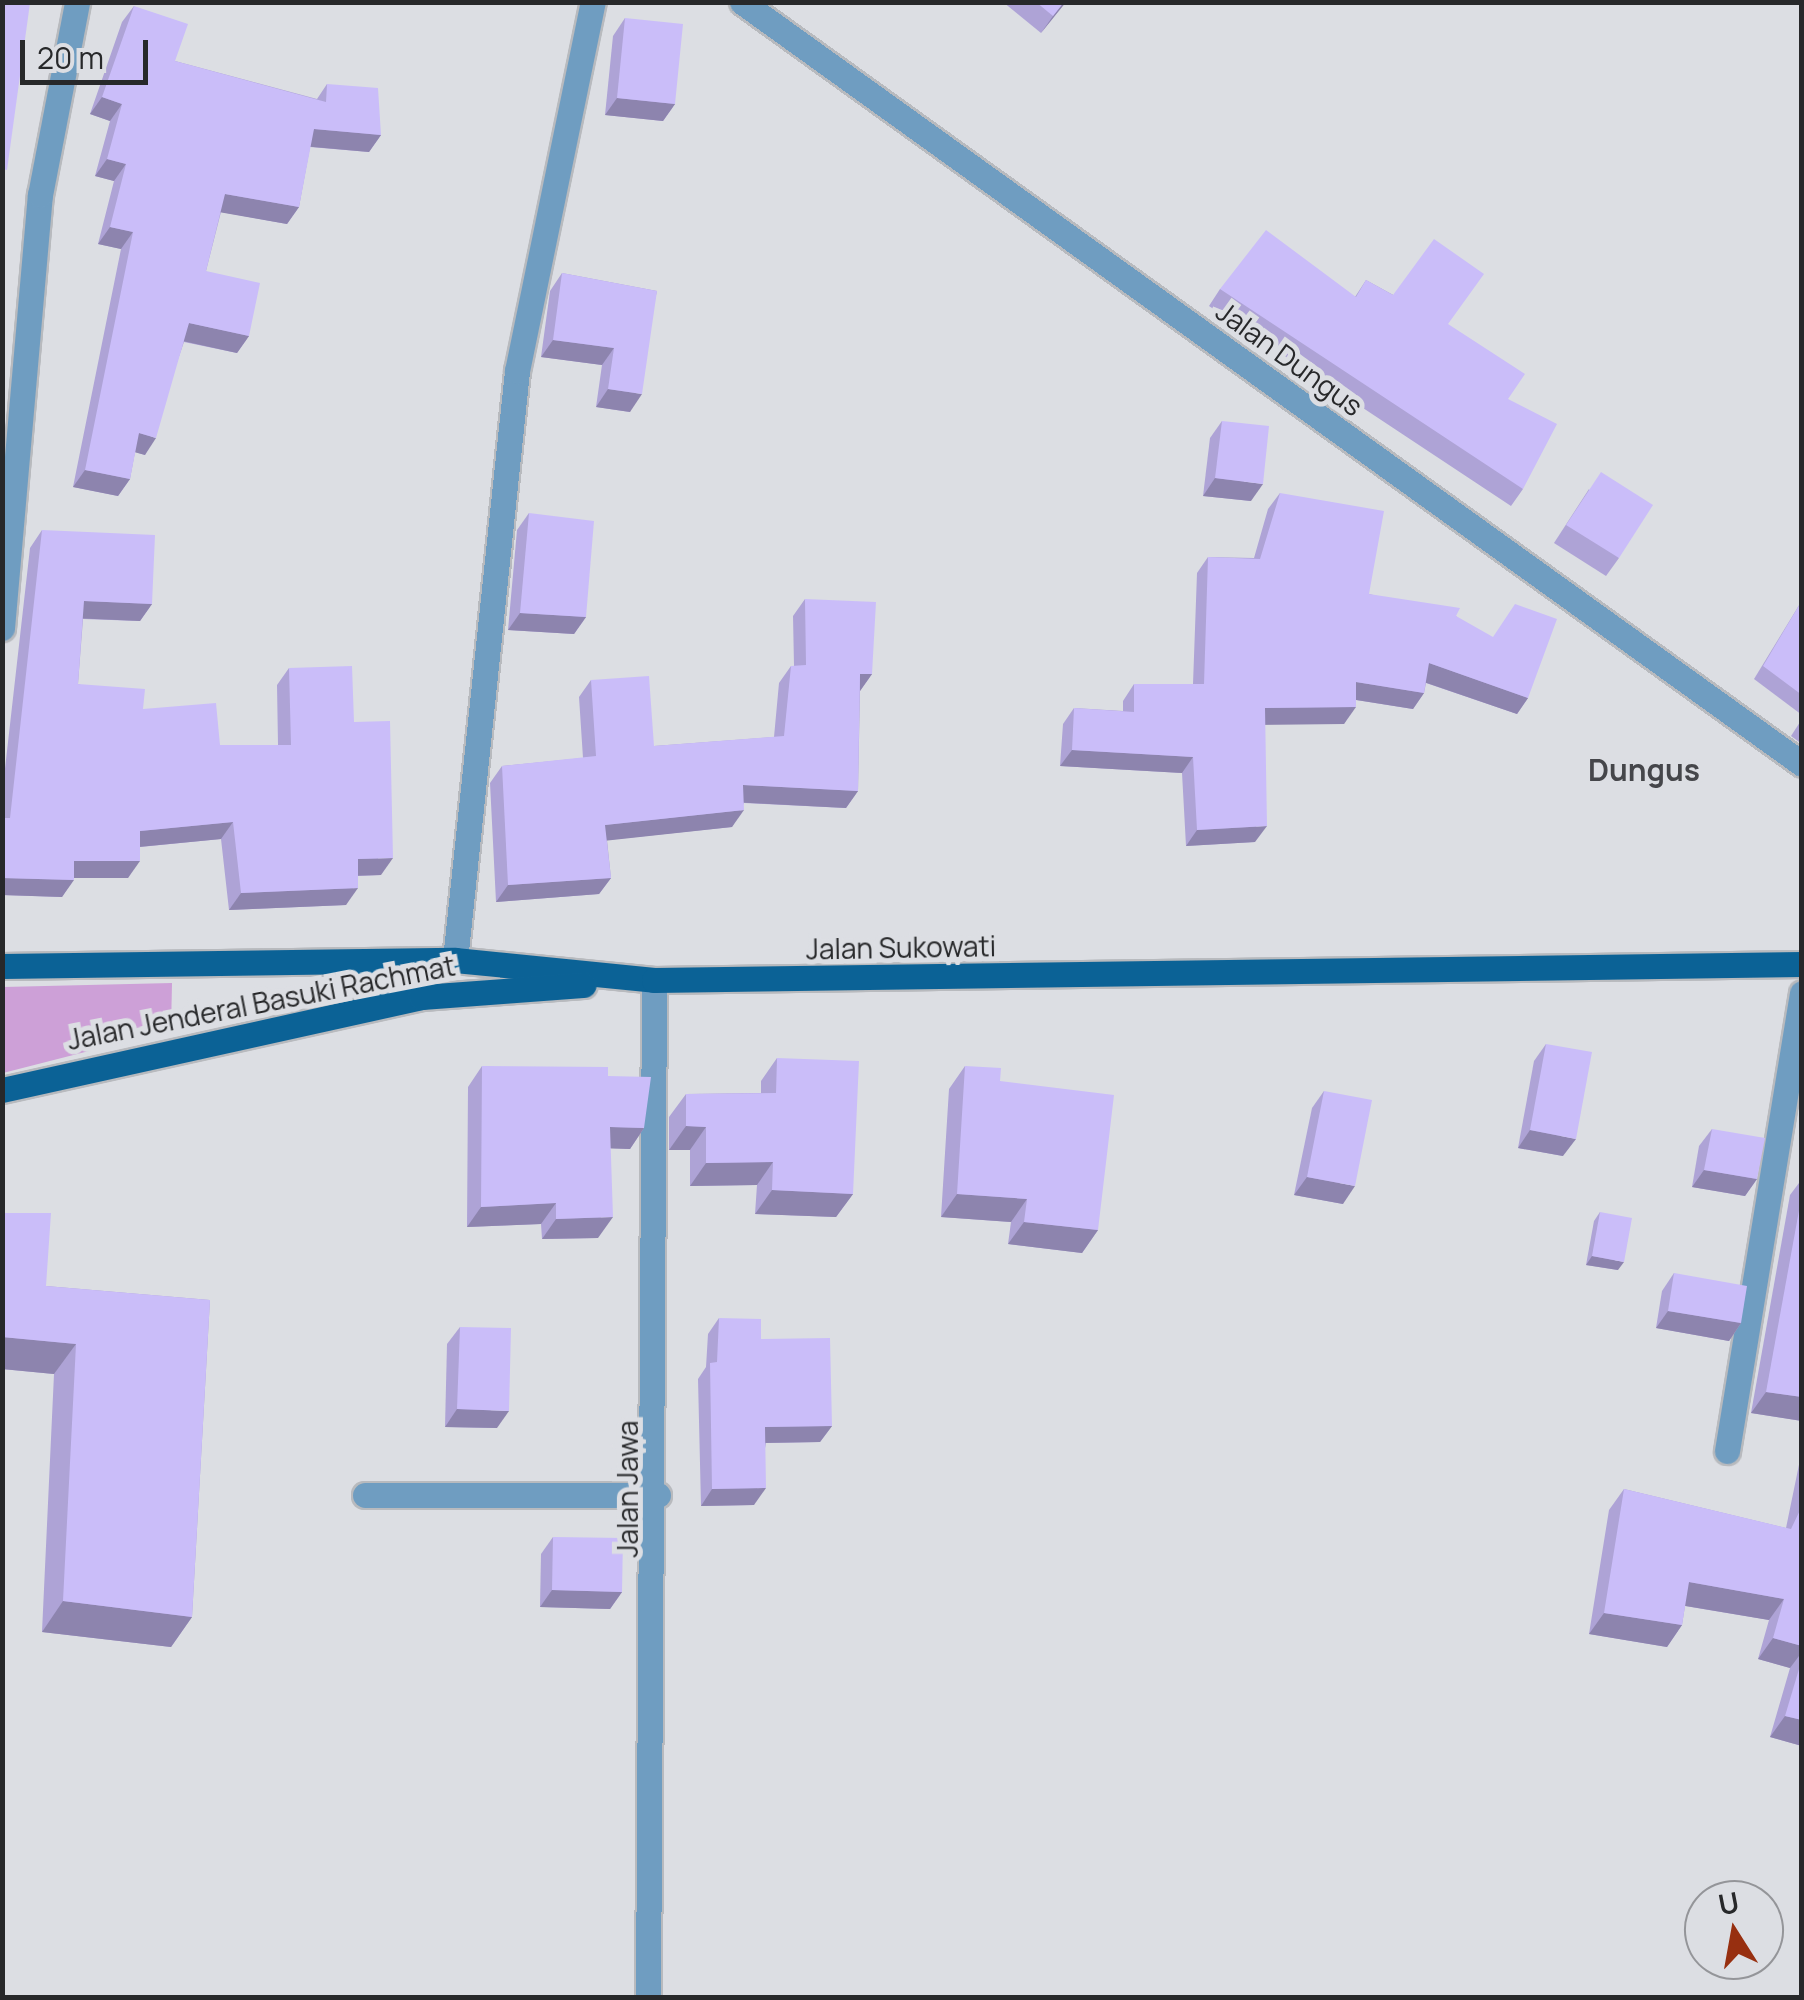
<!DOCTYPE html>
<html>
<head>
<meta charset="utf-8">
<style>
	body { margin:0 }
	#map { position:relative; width:1804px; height:2000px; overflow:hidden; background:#dcdee3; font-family:Manrope,sans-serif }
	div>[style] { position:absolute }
	.green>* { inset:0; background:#cda0d7 }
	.roads { filter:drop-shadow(2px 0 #b8babe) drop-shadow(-2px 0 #b8babe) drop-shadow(0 2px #b8babe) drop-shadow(0 -2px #b8babe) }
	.minor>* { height:25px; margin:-12.5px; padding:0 12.5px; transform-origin:12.5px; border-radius:12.5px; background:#6f9dc1 }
	.major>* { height:25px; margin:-12.5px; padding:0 12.5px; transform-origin:12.5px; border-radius:12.5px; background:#0b6296 }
	.wall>* { inset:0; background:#aea3d6 }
	.shaded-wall>* { inset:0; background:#8d84ae }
	.building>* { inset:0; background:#cabdf9 }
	span { translate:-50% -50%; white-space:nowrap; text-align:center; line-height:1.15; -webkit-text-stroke:10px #dcdee3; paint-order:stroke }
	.street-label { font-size:28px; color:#27282a }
	.neighbourhood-label { font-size:30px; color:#45464a; font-weight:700 }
	.frame { position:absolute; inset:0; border:5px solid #27282a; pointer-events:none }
	.north { position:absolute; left:1684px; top:1880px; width:100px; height:100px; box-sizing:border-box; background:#dcdee3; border:2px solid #949599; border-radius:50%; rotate:349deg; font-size:28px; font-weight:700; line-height:40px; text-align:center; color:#27282a }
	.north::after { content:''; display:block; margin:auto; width:35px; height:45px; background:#972f10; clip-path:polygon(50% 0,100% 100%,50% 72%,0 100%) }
	.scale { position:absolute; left:20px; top:40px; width:128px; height:45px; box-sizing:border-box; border:5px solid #27282a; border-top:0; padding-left:12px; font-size:30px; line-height:35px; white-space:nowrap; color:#27282a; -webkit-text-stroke:8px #dcdee3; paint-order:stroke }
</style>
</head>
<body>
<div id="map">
	<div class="green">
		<div style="clip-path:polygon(172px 983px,171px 1030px,3px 1073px,3px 987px)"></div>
	</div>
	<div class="roads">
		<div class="minor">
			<div style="left:742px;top:2px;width:1305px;rotate:35.71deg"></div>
			<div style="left:2px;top:628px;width:435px;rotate:-85deg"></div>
			<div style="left:40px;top:195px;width:197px;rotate:-79.1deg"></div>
			<div style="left:455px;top:960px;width:592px;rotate:-83.99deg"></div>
			<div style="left:517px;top:371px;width:377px;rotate:-78.4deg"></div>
			<div style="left:1727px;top:1451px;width:464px;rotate:-80.7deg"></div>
			<div style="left:365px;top:1495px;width:293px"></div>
			<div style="left:648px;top:1998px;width:1018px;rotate:-89.66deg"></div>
		</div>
		<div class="major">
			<div style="left:2px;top:966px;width:453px;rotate:-0.8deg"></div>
			<div style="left:455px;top:960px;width:200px;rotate:5.7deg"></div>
			<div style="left:654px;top:980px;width:1148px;rotate:-0.8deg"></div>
			<div style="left:2px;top:1090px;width:429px;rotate:-12.5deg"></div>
			<div style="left:421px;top:997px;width:163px;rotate:-4.2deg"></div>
		</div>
	</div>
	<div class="wall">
		<div style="clip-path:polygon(1003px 2px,1066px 2px,1041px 33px)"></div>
		<div style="clip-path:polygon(134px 6px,175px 61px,317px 99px,327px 84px,381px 135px,369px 152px,310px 147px,299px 207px,287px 224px,221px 212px,206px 271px,249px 336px,237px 353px,184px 342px,145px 455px,135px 452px,130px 479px,118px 496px,73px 487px,121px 249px,98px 244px,114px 181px,95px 176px,110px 121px,90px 114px,122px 22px)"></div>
		<div style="clip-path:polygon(625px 18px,675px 104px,663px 121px,605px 115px,613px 36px)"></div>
		<div style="clip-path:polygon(562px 273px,657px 291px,630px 412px,596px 407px,602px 365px,541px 357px,550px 291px)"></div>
		<div style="clip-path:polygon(1366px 280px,1448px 325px,1508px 399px,1523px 489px,1511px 506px,1209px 306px,1220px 289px,1355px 297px)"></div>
		<div style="clip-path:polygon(1222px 421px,1251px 501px,1203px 496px,1210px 438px)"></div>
		<div style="clip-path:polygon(1589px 489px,1619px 558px,1606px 576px,1554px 543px)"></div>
		<div style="clip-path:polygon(1280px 493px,1369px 594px,1456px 616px,1528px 698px,1517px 714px,1426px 683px,1424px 693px,1413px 709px,1356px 700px,1344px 724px,1265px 724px,1255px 842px,1186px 846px,1182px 773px,1060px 766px,1063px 724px,1074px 708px,1123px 711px,1123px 701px,1134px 684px,1193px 684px,1197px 573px,1208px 557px,1254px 558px,1268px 509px)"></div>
		<div style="clip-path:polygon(529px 513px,586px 617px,574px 634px,508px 630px,517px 530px)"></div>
		<div style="clip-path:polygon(42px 530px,152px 604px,140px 621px,83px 619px,78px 684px,143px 709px,220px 745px,278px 745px,277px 685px,289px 668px,354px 722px,381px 875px,358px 876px,346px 905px,229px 910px,221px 839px,140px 847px,128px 878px,74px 878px,62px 897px,2px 895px,2px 795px,30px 548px)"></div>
		<div style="clip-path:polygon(805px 599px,872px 674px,860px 691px,858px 791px,846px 808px,744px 803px,732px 827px,607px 840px,611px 878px,599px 894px,496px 902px,490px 783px,502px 766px,583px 758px,579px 697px,591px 680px,654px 746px,774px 737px,779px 683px,791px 666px,794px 666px,793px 616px)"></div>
		<div style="clip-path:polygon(1801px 602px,1802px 715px,1754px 679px)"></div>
		<div style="clip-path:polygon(1802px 719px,1802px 744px,1791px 736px)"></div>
		<div style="clip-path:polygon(1546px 1044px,1563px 1156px,1518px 1148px,1534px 1061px)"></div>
		<div style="clip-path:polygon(777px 1058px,853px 1194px,836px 1217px,755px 1214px,757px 1185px,690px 1186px,690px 1150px,669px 1150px,669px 1117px,686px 1094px,761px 1093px,761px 1081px)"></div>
		<div style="clip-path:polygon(482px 1066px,608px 1076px,644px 1128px,630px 1149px,610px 1148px,598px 1238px,542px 1239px,541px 1224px,467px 1227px,468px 1087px)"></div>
		<div style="clip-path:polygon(965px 1066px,1000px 1081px,1098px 1230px,1082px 1253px,1008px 1244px,1011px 1222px,941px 1217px,949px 1089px)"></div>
		<div style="clip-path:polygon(1324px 1091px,1343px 1204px,1294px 1195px,1312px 1108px)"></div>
		<div style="clip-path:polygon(1712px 1129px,1757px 1179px,1745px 1196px,1692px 1187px,1699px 1146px)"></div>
		<div style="clip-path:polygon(1802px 1179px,1802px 1421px,1751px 1413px,1790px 1195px)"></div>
		<div style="clip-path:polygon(1600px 1212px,1618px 1270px,1586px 1265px,1594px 1221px)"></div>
		<div style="clip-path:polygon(2px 1213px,46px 1286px,210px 1300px,192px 1617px,171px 1647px,42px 1632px,54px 1374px,2px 1369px)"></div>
		<div style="clip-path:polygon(1674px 1273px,1741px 1323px,1729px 1341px,1656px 1328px,1662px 1291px)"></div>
		<div style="clip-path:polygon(719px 1318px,761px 1339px,832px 1426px,820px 1442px,766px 1443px,754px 1505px,701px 1506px,698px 1379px,706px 1367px,708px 1334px)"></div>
		<div style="clip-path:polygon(460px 1327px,497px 1428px,445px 1427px,447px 1344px)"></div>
		<div style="clip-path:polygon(1802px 1450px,1802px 1746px,1770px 1737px,1790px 1668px,1758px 1659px,1769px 1620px,1685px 1606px,1682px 1625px,1667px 1647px,1589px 1634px,1609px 1510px,1624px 1489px,1786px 1528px)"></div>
		<div style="clip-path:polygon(553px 1537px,622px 1592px,610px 1609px,540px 1607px,541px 1554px)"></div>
	</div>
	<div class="shaded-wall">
		<div style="clip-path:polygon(1064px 2px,1066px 2px,1041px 33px,1053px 16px)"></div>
		<div style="clip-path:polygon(102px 97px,122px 104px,110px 121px,90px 114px)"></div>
		<div style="clip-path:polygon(617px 98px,675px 104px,663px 121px,605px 115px)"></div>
		<div style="clip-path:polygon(314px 129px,381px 135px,369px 152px,302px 146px)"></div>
		<div style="clip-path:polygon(107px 159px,126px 164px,114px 181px,95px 176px)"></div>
		<div style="clip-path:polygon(225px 194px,299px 207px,287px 224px,213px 211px)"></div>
		<div style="clip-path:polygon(110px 227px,133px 232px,121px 249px,98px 244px)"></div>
		<div style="clip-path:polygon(189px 323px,249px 336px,237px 353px,178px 340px)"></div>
		<div style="clip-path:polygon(553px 340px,614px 348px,602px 365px,541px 357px)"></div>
		<div style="clip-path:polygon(608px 389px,642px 394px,630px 412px,596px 407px)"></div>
		<div style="clip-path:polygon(139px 433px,156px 438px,145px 455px,127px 450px)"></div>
		<div style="clip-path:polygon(85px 470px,130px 479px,118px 496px,73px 487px)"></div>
		<div style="clip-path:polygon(1215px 478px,1263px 484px,1251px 501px,1203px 496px)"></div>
		<div style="clip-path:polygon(84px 601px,152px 604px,140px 621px,72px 618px)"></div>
		<div style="clip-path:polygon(520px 613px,586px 617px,574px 634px,508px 630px)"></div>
		<div style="clip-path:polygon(1429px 663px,1528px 698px,1517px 714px,1418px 680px)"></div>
		<div style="clip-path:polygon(860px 674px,872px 674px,860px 691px)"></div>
		<div style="clip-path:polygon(1356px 682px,1424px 693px,1413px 709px,1344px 698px)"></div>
		<div style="clip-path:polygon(1356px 707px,1344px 724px,1254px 725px,1265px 708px)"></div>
		<div style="clip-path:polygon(1072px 750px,1193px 757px,1182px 773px,1060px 766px)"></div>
		<div style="clip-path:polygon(743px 785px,858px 791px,846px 808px,731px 802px)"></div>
		<div style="clip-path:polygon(744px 810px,732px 827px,594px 842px,605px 825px)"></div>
		<div style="clip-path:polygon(233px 822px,221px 839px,128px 848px,140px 831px)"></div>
		<div style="clip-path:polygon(1267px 826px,1255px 842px,1186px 846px,1197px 830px)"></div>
		<div style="clip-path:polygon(393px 858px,381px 875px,346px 876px,358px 859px)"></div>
		<div style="clip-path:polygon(74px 861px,140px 861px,128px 878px,62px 878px)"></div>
		<div style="clip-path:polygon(2px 878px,74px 880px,62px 897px,2px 895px)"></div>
		<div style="clip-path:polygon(611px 878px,599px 894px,496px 902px,508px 885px)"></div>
		<div style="clip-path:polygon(358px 888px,346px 905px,229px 910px,241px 893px)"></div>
		<div style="clip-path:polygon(686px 1126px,706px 1127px,690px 1150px,669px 1150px)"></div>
		<div style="clip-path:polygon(610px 1127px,644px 1128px,630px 1149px,596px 1148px)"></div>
		<div style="clip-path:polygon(1530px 1130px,1576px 1139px,1563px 1156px,1518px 1148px)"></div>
		<div style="clip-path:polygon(773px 1162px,757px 1185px,690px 1186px,706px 1163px)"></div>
		<div style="clip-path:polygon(1704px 1170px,1757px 1179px,1745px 1196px,1692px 1187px)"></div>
		<div style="clip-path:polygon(1307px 1177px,1355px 1186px,1343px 1204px,1294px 1195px)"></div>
		<div style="clip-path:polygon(772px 1190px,853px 1194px,836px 1217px,755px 1214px)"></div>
		<div style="clip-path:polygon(957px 1194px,1027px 1199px,1011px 1222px,941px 1217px)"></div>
		<div style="clip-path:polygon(556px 1203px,541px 1224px,467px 1227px,481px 1207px)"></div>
		<div style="clip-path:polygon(613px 1217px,598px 1238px,542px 1239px,556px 1219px)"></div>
		<div style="clip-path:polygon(1024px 1222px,1098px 1230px,1082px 1253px,1008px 1244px)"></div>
		<div style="clip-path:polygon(1592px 1256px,1624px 1262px,1618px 1270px,1586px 1265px)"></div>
		<div style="clip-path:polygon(1668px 1311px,1741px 1323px,1729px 1341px,1656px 1328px)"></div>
		<div style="clip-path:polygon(2px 1337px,76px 1344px,54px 1374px,2px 1369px)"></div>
		<div style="clip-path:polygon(1766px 1392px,1802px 1397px,1802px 1421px,1751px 1413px)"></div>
		<div style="clip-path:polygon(457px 1409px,509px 1411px,497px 1428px,445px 1427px)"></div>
		<div style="clip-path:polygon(832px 1426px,820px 1442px,754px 1443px,765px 1427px)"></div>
		<div style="clip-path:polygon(766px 1488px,754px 1505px,701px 1506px,712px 1489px)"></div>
		<div style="clip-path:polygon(1689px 1582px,1784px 1599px,1769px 1620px,1674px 1604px)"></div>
		<div style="clip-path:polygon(552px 1590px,622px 1592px,610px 1609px,540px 1607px)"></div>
		<div style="clip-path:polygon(63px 1601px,192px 1617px,171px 1647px,42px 1632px)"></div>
		<div style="clip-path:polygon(1604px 1613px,1682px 1625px,1667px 1647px,1589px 1634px)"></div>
		<div style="clip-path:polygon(1773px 1638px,1802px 1646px,1802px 1652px,1790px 1668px,1758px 1659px)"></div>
		<div style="clip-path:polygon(1785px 1716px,1802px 1720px,1802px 1746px,1770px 1737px)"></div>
	</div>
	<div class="building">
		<div style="clip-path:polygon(2px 2px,30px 3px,7px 170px,2px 169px)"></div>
		<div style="clip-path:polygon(1036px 2px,1064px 2px,1053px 16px)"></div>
		<div style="clip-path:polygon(134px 6px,188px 24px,175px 61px,326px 102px,327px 84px,378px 88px,381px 135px,314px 129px,299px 207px,225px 194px,206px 271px,260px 283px,249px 336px,189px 323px,156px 438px,139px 433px,130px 479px,85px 470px,133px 232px,110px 227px,126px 164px,107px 159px,122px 104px,102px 97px)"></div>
		<div style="clip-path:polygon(625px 18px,683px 24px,675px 104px,617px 98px)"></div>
		<div style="clip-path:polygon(1266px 230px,1356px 297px,1366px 280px,1393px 295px,1434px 239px,1484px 274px,1448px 324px,1525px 374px,1508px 399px,1557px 424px,1523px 489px,1220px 289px)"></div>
		<div style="clip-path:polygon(562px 273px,657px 291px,642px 394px,608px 389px,614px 348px,553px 340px)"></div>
		<div style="clip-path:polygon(1222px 421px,1269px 426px,1263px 484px,1215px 478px)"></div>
		<div style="clip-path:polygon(1601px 472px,1653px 505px,1619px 558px,1566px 525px)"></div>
		<div style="clip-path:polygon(1280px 493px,1384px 511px,1369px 594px,1460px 608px,1456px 616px,1493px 637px,1515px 604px,1557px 619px,1528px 698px,1429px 663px,1424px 693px,1356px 682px,1356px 707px,1265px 708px,1267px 826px,1197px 830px,1193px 757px,1072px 750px,1074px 708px,1134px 712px,1134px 684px,1204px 684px,1208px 557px,1260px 559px)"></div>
		<div style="clip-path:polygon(529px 513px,594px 521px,586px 617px,520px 613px)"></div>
		<div style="clip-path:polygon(42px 530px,155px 535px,152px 604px,84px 601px,78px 684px,145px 689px,143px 709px,216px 703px,220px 745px,291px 745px,289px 668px,352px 666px,354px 722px,390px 721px,393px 858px,358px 859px,358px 888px,241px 893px,233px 822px,140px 831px,140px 861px,74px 861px,74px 880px,2px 878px,2px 818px,10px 818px)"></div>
		<div style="clip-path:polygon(805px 599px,876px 602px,872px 674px,860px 674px,858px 791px,743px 785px,744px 810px,605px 825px,611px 878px,508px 885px,502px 766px,596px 756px,591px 680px,649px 676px,654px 746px,784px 736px,791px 666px,806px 665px)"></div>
		<div style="clip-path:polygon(1801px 602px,1802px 602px,1802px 695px,1763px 666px)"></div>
		<div style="clip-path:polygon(1546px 1044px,1592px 1052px,1576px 1139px,1530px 1130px)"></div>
		<div style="clip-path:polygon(777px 1058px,859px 1061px,853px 1194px,772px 1190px,773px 1162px,706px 1163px,706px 1127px,686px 1126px,686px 1094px,776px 1093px)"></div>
		<div style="clip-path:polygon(482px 1066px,608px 1067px,608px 1076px,651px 1077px,644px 1128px,610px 1127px,613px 1217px,556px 1219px,556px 1203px,481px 1207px)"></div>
		<div style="clip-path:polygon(965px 1066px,1001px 1068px,1000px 1081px,1114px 1095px,1098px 1230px,1024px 1222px,1027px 1199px,957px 1194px)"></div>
		<div style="clip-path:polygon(1324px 1091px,1372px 1100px,1355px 1186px,1307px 1177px)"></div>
		<div style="clip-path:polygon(1712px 1129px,1765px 1138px,1757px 1179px,1704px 1170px)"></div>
		<div style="clip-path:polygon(1802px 1194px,1802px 1397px,1766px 1392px)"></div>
		<div style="clip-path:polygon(1600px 1212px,1632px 1218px,1624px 1262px,1592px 1256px)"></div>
		<div style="clip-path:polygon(2px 1213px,51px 1213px,46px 1286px,210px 1300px,192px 1617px,63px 1601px,76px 1344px,2px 1337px)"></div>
		<div style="clip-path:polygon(1674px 1273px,1747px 1286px,1741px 1323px,1668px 1311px)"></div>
		<div style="clip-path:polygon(719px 1318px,761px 1319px,761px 1339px,830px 1338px,832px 1426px,765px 1427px,766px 1488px,712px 1489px,710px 1363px,717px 1362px)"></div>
		<div style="clip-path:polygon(460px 1327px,511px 1328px,509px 1411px,457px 1409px)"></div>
		<div style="clip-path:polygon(1624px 1489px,1791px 1529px,1802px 1506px,1802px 1646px,1773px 1638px,1784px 1599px,1689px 1582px,1682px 1625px,1604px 1613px)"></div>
		<div style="clip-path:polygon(553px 1537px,623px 1538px,622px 1592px,552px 1590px)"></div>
		<div style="clip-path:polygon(1802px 1659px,1802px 1720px,1785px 1716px)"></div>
	</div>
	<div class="street-label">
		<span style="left:1290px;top:358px;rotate:36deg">Jalan Dungus</span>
		<span style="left:901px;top:947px;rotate:-1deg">Jalan Sukowati</span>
		<span style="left:261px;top:1002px;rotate:-11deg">Jalan Jenderal Basuki Rachmat</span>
		<span style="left:627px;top:1489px;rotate:-90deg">Jalan Jawa</span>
	</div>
	<div class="neighbourhood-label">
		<span style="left:1644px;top:770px">Dungus</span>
	</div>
	<div class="frame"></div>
	<div class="north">U</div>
	<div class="scale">20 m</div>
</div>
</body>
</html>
